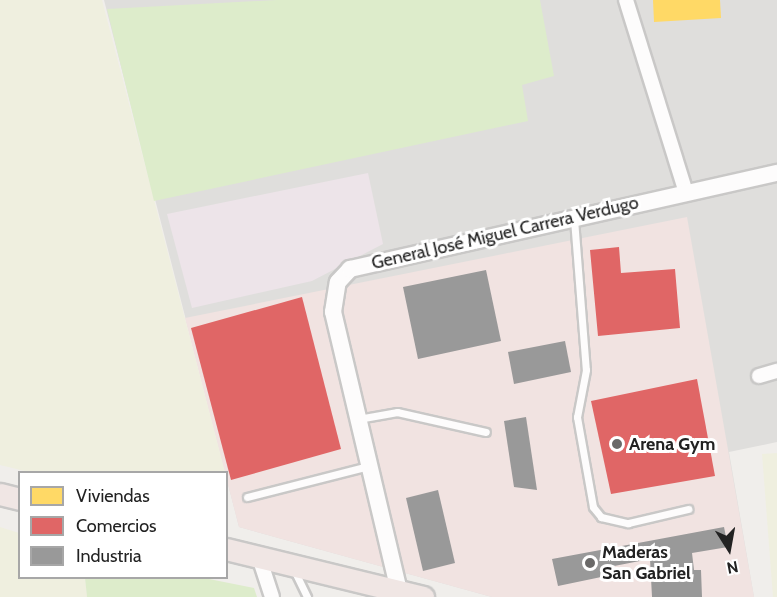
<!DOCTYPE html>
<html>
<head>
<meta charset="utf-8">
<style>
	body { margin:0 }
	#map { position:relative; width:777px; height:597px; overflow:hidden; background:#f0eeeb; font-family:Cabin,sans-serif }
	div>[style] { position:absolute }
	.residential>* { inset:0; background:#dfdedc }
	.commercial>* { inset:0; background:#f1e3e1 }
	.industrial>* { inset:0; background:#ede4e9 }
	.farmland>* { inset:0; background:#efefdf }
	.grass>* { inset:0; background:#ddeccb }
	.homes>* { inset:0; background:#ffd966 }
	.shops>* { inset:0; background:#e06666 }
	.industry>* { inset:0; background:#999 }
	.roads { filter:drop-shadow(2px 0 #c9c8c7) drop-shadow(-2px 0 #c9c8c7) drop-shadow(0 2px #c9c8c7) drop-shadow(0 -2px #c9c8c7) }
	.service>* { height:7px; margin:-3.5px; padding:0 3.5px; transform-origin:3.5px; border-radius:3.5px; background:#fdfcfc }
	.minor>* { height:14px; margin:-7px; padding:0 7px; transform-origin:7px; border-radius:7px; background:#fdfcfc }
	.tertiary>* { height:16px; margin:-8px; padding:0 8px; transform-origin:8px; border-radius:8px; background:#fdfcfc }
	.trunk>* { height:21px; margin:-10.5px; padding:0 10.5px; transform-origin:10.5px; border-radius:10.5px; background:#f0e6e4 }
	.dots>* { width:16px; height:16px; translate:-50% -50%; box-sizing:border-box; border:3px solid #fff; border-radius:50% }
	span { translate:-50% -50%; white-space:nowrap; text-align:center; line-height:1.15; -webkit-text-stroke:6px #fff; paint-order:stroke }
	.street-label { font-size:18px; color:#222 }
	.poi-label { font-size:18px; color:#222; font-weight:700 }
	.left { translate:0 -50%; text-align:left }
	.legend { position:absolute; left:18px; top:471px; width:210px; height:108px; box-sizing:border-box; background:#fff; border:2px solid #a7a7a7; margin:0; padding:8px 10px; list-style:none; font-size:18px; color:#222 }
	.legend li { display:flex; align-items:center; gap:12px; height:30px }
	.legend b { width:30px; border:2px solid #a7a7a7 }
	.north { position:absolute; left:699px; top:519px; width:60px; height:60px; -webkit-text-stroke:4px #fff; paint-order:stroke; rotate:169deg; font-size:16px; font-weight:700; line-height:24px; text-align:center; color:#222 }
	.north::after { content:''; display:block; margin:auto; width:21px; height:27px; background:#222; clip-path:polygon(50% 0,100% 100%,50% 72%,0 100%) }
</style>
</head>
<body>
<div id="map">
	<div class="residential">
		<div style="clip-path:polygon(104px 0,777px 0,777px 442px,729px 452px,754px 597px,492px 597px,239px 527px)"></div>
	</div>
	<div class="commercial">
		<div style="clip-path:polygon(687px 217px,754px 597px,492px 597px,239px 527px,185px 318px)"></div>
	</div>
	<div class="industrial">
		<div style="clip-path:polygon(368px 173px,383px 244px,312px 281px,192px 308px,167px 214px)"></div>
	</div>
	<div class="farmland">
		<div style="clip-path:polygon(0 0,102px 0,225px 472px,29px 472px,0 465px)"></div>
		<div style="clip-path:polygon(777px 453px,777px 597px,773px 597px,762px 454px)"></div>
		<div style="clip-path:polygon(0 527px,19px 533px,20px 578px,85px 578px,87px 597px,0 597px)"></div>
	</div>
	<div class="grass">
		<div style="clip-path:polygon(277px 0,540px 0,554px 76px,522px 85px,528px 121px,154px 201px,107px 9px)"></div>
		<div style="clip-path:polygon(85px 578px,204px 578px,254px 588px,257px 597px,87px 597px)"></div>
	</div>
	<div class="homes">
		<div style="clip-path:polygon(653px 0,720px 0,721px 18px,654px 22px)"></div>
	</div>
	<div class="shops">
		<div style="clip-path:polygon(619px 247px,621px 273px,675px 269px,680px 328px,598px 336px,590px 250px)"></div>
		<div style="clip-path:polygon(302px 297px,341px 449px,231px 480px,191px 328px)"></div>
		<div style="clip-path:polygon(697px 379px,715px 476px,611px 494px,591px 401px)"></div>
	</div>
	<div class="industry">
		<div style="clip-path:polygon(486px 270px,501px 341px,418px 359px,403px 287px)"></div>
		<div style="clip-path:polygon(565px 341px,571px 372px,514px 384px,508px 352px)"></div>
		<div style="clip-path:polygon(526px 417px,537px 490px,514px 487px,504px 421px)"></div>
		<div style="clip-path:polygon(438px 490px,455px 563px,423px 571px,406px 498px)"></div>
		<div style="clip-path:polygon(724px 527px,728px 547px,692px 553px,694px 570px,701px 570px,702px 597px,652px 597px,650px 559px,604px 568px,606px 576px,558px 586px,552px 559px)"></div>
	</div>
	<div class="roads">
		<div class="service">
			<div style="left:574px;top:219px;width:151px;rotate:85.5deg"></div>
			<div style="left:586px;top:370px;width:48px;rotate:100.8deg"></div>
			<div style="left:577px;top:417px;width:91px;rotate:79.9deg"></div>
			<div style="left:593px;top:507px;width:13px;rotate:51deg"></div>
			<div style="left:601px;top:517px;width:28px;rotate:13deg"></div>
			<div style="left:628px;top:523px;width:62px;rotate:-13.1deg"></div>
			<div style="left:358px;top:419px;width:40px;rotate:-10deg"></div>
			<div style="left:397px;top:412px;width:91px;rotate:12.7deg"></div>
			<div style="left:247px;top:497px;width:126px;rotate:-14.3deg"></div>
			<div style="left:294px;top:570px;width:30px;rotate:64deg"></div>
		</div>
		<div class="minor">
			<div style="left:626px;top:0;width:202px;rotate:72.7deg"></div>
			<div style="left:759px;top:376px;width:19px;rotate:-16deg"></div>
			<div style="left:259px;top:557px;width:42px;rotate:72deg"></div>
		</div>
		<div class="tertiary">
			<div style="left:399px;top:591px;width:287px;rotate:-103.3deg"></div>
			<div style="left:333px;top:312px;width:30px;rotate:-81deg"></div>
			<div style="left:338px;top:282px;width:18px;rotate:-47deg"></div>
			<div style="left:350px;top:269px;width:438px;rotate:-12.7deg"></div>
		</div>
		<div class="trunk">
			<div style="left:0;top:494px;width:21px;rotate:14deg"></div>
			<div style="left:226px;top:549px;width:203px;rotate:13.7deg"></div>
		</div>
	</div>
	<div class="dots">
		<div style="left:617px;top:444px;background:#6a6968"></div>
		<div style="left:590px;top:563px;background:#6a6968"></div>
	</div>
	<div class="street-label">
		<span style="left:505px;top:233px;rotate:-13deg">General José Miguel Carrera Verdugo</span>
	</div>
	<div class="poi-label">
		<span class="left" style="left:629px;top:444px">Arena Gym</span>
		<span class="left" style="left:602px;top:563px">Maderas<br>San Gabriel</span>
	</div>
	<ul class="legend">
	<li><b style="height:16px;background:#ffd966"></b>Viviendas</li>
	<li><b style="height:16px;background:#e06666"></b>Comercios</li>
	<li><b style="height:16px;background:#999"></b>Industria</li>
	</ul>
	<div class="north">N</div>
</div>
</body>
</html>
